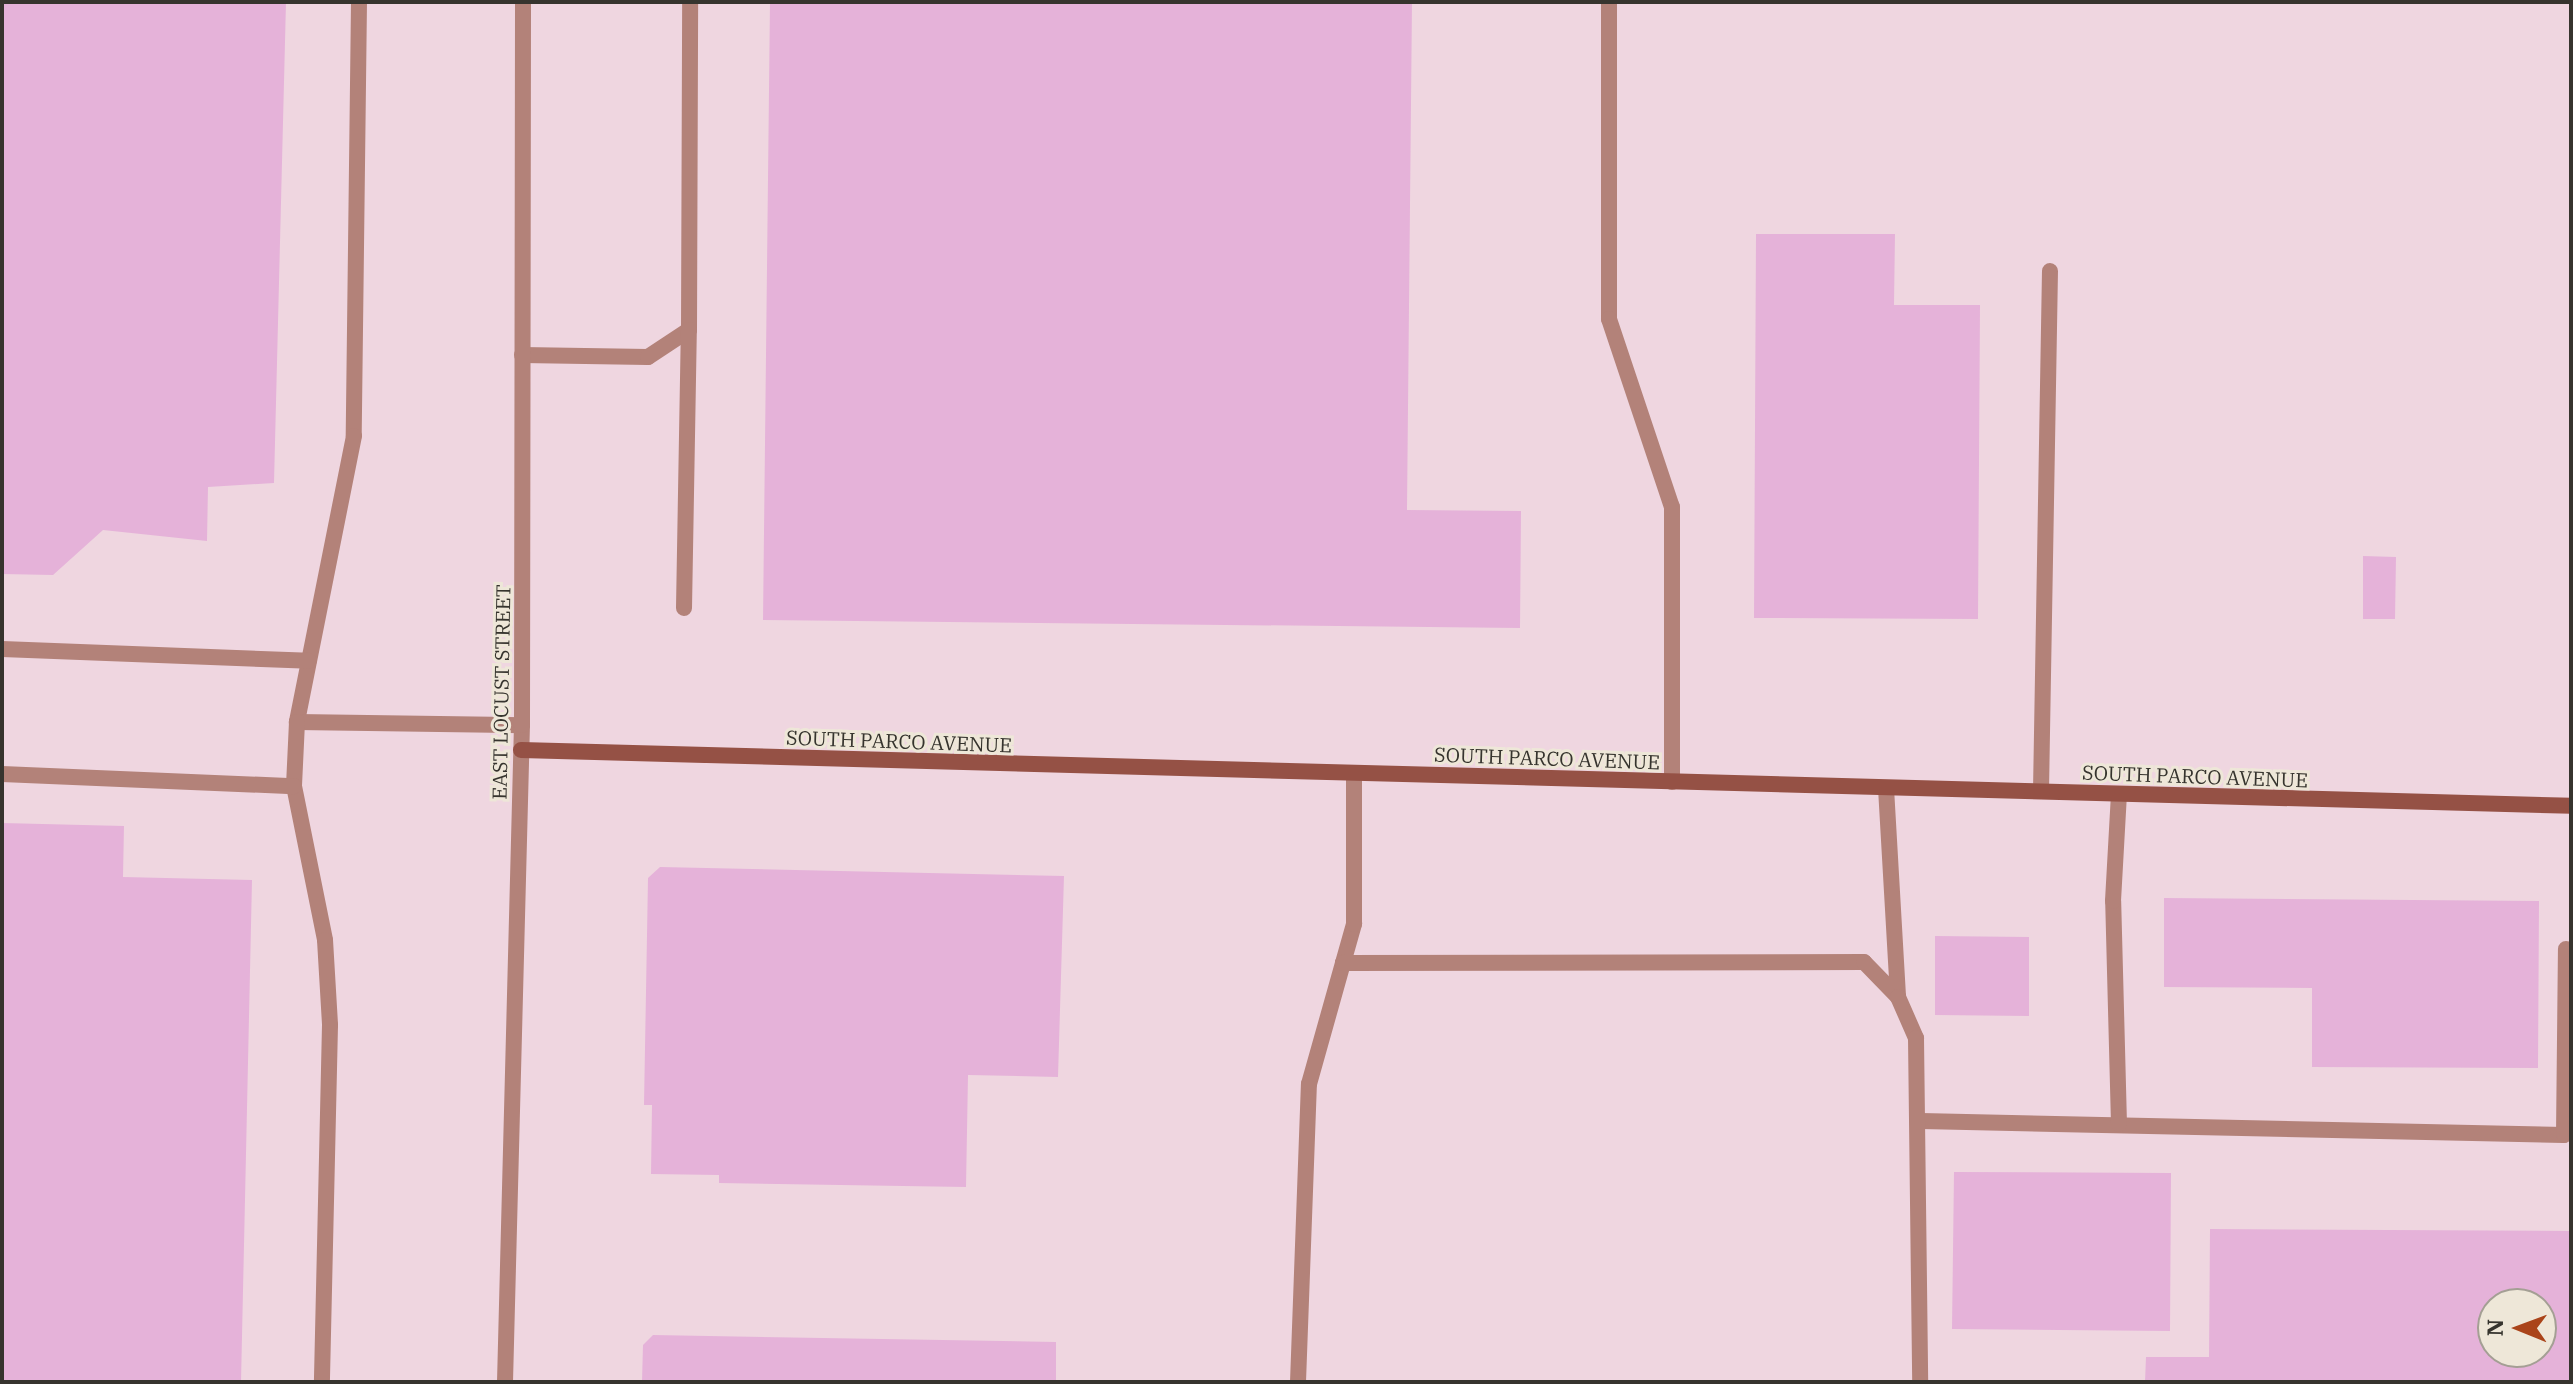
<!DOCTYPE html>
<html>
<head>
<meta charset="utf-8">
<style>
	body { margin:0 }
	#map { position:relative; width:2573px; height:1384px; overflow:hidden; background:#eee7d8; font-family:"IBM Plex Serif",serif }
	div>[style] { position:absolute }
	.industrial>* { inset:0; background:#efd6e0 }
	.building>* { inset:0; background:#e5b2d9 }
	.lane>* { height:16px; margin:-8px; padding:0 8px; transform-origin:8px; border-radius:8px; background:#b38279 }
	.street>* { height:16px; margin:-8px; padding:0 8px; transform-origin:8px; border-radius:8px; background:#b38279 }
	.secondary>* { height:16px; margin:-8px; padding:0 8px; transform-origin:8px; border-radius:8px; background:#955145 }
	span { translate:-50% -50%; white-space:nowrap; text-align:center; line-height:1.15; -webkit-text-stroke:6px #eee7d8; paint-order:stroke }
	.street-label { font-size:20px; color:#36342e }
	.frame { position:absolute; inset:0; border:4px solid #36342e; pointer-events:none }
	.north { position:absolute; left:2477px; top:1288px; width:80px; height:80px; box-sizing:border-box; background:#eee7d8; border:2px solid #a49f94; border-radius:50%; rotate:271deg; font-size:22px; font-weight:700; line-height:32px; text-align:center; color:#36342e }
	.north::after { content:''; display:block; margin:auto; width:28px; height:36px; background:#aa441a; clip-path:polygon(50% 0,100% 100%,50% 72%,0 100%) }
</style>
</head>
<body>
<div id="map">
	<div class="industrial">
		<div style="clip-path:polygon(evenodd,2px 2px,2571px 2px,2571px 1382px,2px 1382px,2px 2px,2493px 1304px,2541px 1304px,2541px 1352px,2493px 1352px,2493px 1304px)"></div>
	</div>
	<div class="building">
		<div style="clip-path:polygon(2px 2px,286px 2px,274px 483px,208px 487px,207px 541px,103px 530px,53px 575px,2px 574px)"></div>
		<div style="clip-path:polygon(770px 2px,1412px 2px,1407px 510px,1521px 511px,1520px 628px,763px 620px)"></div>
		<div style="clip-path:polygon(1756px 234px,1895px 234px,1894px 305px,1980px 305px,1978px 619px,1754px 618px)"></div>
		<div style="clip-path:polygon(2363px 556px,2396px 557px,2395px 619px,2363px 619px)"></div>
		<div style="clip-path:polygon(2px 823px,124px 826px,123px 877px,252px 880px,241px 1382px,2px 1382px)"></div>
		<div style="clip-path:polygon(660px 867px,1064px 876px,1058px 1077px,968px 1075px,966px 1187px,719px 1183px,719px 1175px,651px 1174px,652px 1105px,644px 1105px,648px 878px)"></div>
		<div style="clip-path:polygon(2164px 898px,2539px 901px,2538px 1068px,2312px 1067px,2312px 988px,2164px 987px)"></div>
		<div style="clip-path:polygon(1935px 936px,2029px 937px,2029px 1016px,1935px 1015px)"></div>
		<div style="clip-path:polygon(1954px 1172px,2171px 1173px,2170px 1331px,1952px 1329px)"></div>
		<div style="clip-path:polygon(evenodd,2210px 1229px,2571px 1231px,2571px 1382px,2145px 1382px,2146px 1357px,2209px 1357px,2210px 1229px,2493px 1304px,2541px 1304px,2541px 1352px,2493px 1352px,2493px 1304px)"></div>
		<div style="clip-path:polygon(653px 1335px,1056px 1342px,1056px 1382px,642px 1382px,643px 1345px)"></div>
	</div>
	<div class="lane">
		<div style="left:359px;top:2px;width:434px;rotate:90.7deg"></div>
		<div style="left:354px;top:436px;width:292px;rotate:101.3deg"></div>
		<div style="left:297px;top:722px;width:225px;rotate:0.8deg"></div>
		<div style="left:1609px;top:2px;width:317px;rotate:90deg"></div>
		<div style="left:1609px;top:319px;width:198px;rotate:71.5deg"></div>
		<div style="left:1672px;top:507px;width:275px;rotate:90deg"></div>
		<div style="left:522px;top:355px;width:126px;rotate:0.9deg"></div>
		<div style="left:648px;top:357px;width:49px;rotate:-33.4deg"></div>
		<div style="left:689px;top:330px;width:328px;rotate:-89.8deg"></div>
		<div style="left:684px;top:608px;width:278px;rotate:-89deg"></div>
		<div style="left:2px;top:649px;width:307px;rotate:2.2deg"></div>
		<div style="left:297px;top:722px;width:64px;rotate:92.7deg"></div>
		<div style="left:294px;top:786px;width:157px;rotate:78.6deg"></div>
		<div style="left:325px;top:940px;width:85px;rotate:86.6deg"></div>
		<div style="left:330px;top:1025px;width:357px;rotate:91.3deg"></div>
		<div style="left:2px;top:774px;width:292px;rotate:2.4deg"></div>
		<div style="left:1886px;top:788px;width:209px;rotate:86.7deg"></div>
		<div style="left:2041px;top:791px;width:520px;rotate:-89.01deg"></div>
		<div style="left:1343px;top:963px;width:41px;rotate:-74.2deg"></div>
		<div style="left:1354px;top:924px;width:151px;rotate:-90deg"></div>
		<div style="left:1921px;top:1121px;width:643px;rotate:1.25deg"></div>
		<div style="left:2564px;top:1135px;width:186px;rotate:-89.4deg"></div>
		<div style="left:2119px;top:1124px;width:223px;rotate:-91.5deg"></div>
		<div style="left:2113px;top:901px;width:107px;rotate:-86.8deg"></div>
		<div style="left:1298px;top:1382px;width:298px;rotate:-87.9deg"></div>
		<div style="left:1309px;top:1084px;width:126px;rotate:-74.3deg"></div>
		<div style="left:1343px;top:963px;width:521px;rotate:-0.11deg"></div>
		<div style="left:1864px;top:962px;width:49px;rotate:45.8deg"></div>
		<div style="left:1898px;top:997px;width:45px;rotate:66.3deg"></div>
		<div style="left:1916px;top:1038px;width:344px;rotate:89.3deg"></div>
	</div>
	<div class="street">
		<div style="left:505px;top:1382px;width:657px;rotate:-88.52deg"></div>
		<div style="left:522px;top:725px;width:723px;rotate:-89.92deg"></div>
	</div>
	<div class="secondary">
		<div style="left:521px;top:750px;width:2051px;rotate:1.56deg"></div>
	</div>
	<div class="street-label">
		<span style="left:501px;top:692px;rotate:-89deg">EAST LOCUST STREET</span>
		<span style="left:899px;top:741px;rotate:2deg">SOUTH PARCO AVENUE</span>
		<span style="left:1547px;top:758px;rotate:2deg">SOUTH PARCO AVENUE</span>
		<span style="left:2195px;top:776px;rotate:2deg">SOUTH PARCO AVENUE</span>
	</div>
	<div class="frame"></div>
	<div class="north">N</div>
</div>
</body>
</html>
